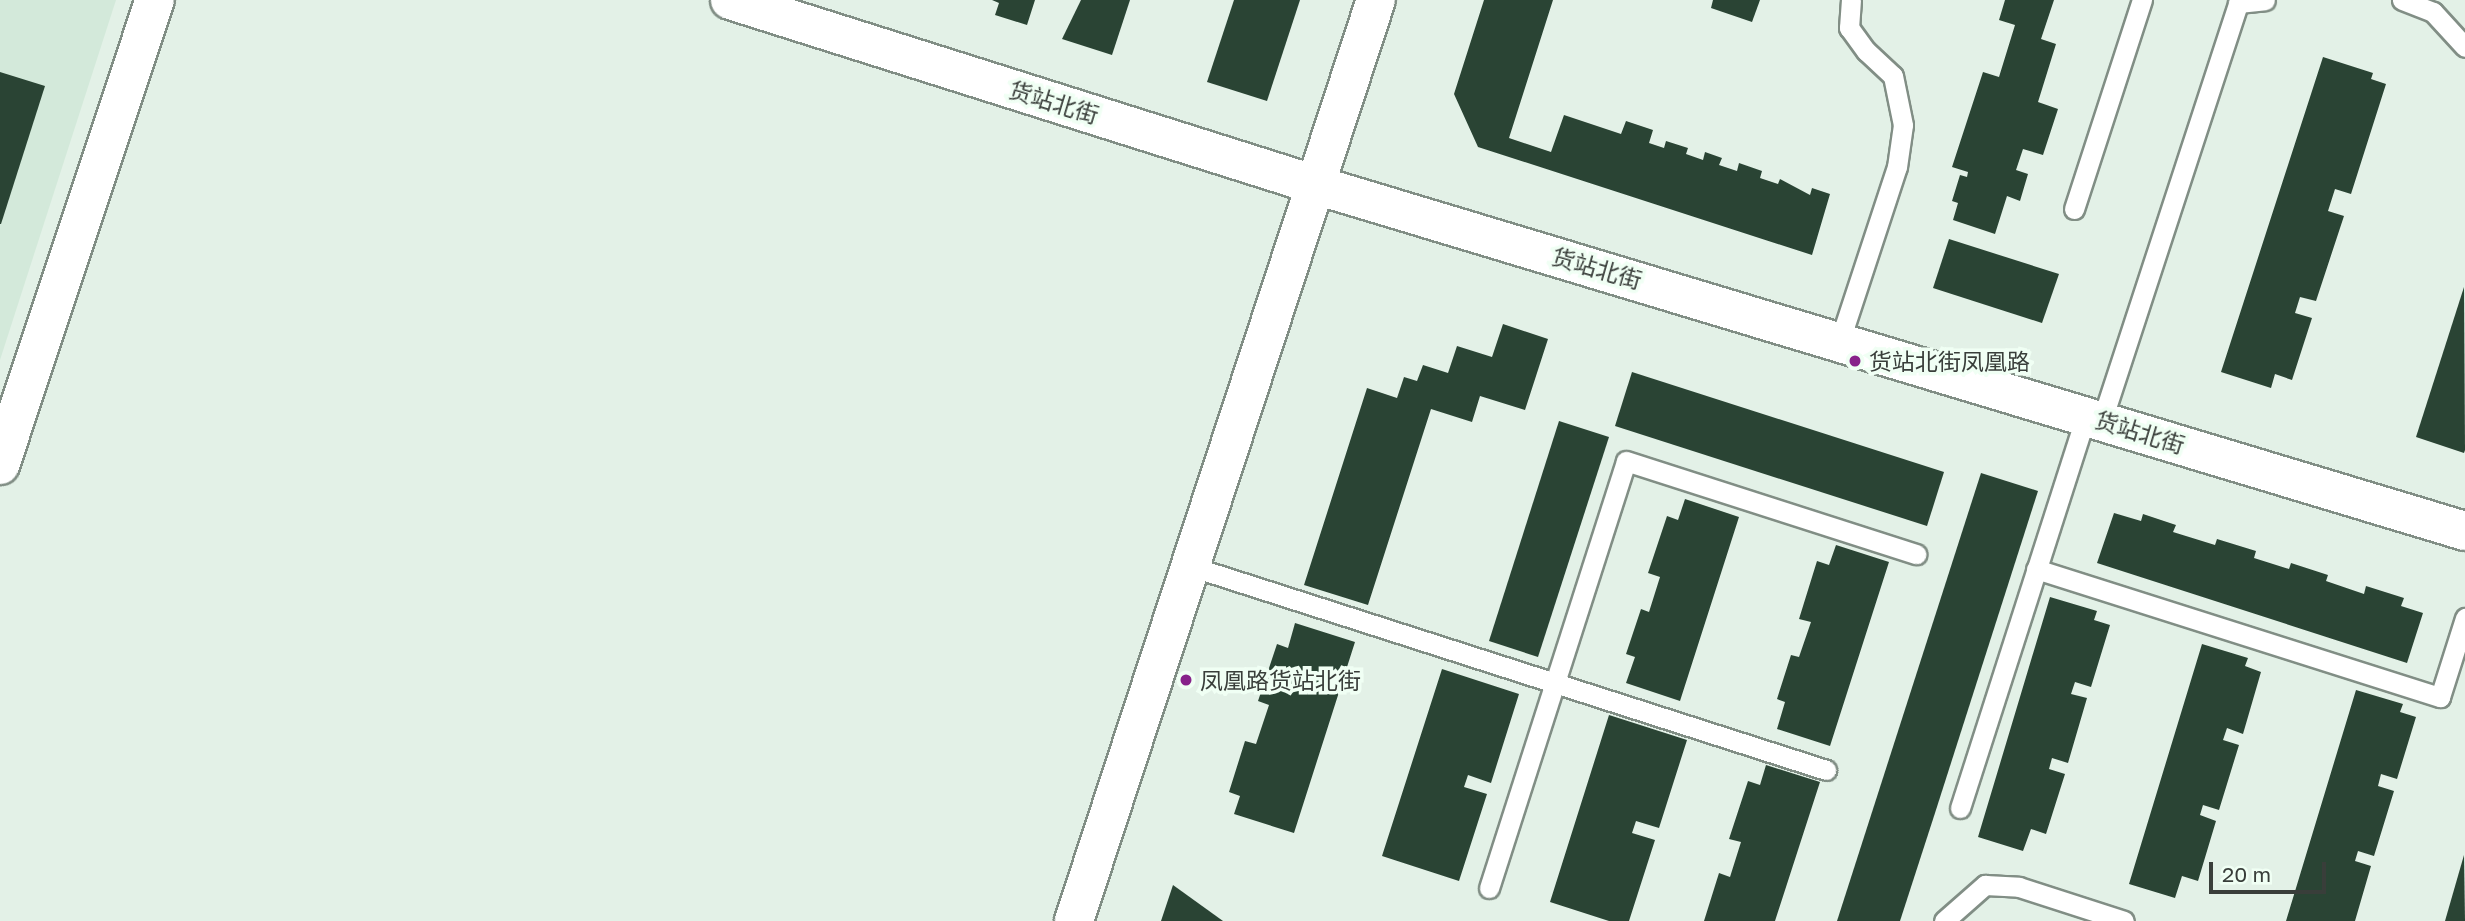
<!DOCTYPE html>
<html>
<head>
<meta charset="utf-8">
<style>
	body { margin:0 }
	#map { position:relative; width:2465px; height:921px; overflow:hidden; background:#e3f1e7; font-family:"Golos Text","Noto Sans SC",sans-serif }
	div>[style] { position:absolute }
	.built>* { inset:0; background:#d3e9da }
	.building>* { inset:0; background:#2a4434 }
	.roads { filter:drop-shadow(2px 0 #818e85) drop-shadow(-2px 0 #818e85) drop-shadow(0 2px #818e85) drop-shadow(0 -2px #818e85) }
	.lane>* { height:19px; margin:-9.5px; padding:0 9.5px; transform-origin:9.5px; border-radius:9.5px; background:#fff }
	.street>* { height:38px; margin:-19px; padding:0 19px; transform-origin:19px; border-radius:19px; background:#fff }
	.dots>* { width:19px; height:19px; translate:-50% -50%; box-sizing:border-box; border:4px solid #f0fff4; border-radius:50% }
	span { translate:-50% -50%; white-space:nowrap; text-align:center; line-height:1.15; -webkit-text-stroke:7px #f0fff4; paint-order:stroke }
	.street-label { font-size:23px; color:#393e3a }
	.poi-label { font-size:23px; color:#393e3a }
	.left { translate:0 -50%; text-align:left }
	.scale { position:absolute; left:2209px; top:862px; width:117px; height:32px; box-sizing:border-box; border:4px solid #393e3a; border-top:0; padding-left:9px; font-size:21px; line-height:24px; white-space:nowrap; color:#393e3a; -webkit-text-stroke:5px #f0fff4; paint-order:stroke }
</style>
</head>
<body>
<div id="map">
	<div class="built">
		<div style="clip-path:polygon(0 0,116px 0,0 360px)"></div>
	</div>
	<div class="building">
		<div style="clip-path:polygon(992px 0,1035px 0,1027px 25px,995px 15px,999px 3px)"></div>
		<div style="clip-path:polygon(1081px 0,1130px 0,1112px 55px,1062px 39px)"></div>
		<div style="clip-path:polygon(1234px 0,1300px 0,1267px 101px,1207px 82px)"></div>
		<div style="clip-path:polygon(1484px 0,1553px 0,1509px 138px,1551px 152px,1564px 115px,1621px 134px,1626px 121px,1653px 130px,1649px 143px,1664px 148px,1666px 141px,1688px 148px,1686px 154px,1703px 160px,1705px 152px,1722px 158px,1719px 165px,1737px 171px,1739px 163px,1762px 171px,1760px 178px,1778px 184px,1780px 179px,1810px 195px,1812px 188px,1830px 194px,1812px 255px,1478px 147px,1454px 94px)"></div>
		<div style="clip-path:polygon(1713px 0,1760px 0,1752px 22px,1711px 8px)"></div>
		<div style="clip-path:polygon(2005px 0,2054px 0,2041px 39px,2056px 44px,2038px 102px,2058px 109px,2043px 155px,2023px 149px,2016px 170px,2028px 174px,2020px 201px,2007px 196px,1995px 234px,1953px 220px,1958px 203px,1952px 201px,1960px 175px,1967px 177px,1968px 172px,1952px 167px,1983px 72px,1999px 77px,2015px 25px,1999px 20px)"></div>
		<div style="clip-path:polygon(2323px 57px,2373px 73px,2371px 79px,2386px 84px,2351px 194px,2335px 189px,2328px 211px,2344px 216px,2316px 301px,2300px 297px,2295px 313px,2312px 318px,2292px 380px,2275px 374px,2271px 388px,2221px 372px)"></div>
		<div style="clip-path:polygon(0 72px,45px 86px,1px 224px,0 224px)"></div>
		<div style="clip-path:polygon(1949px 239px,2059px 274px,2042px 323px,1933px 288px)"></div>
		<div style="clip-path:polygon(2464px 287px,2465px 450px,2464px 453px,2416px 437px)"></div>
		<div style="clip-path:polygon(1503px 324px,1548px 339px,1525px 410px,1480px 396px,1472px 422px,1431px 409px,1368px 605px,1304px 585px,1367px 388px,1397px 398px,1404px 377px,1417px 381px,1423px 365px,1448px 373px,1457px 346px,1492px 357px)"></div>
		<div style="clip-path:polygon(1632px 372px,1944px 472px,1927px 526px,1615px 426px)"></div>
		<div style="clip-path:polygon(1559px 421px,1609px 437px,1538px 657px,1489px 641px)"></div>
		<div style="clip-path:polygon(1981px 473px,2038px 491px,1935px 813px,1900px 921px,1837px 921px)"></div>
		<div style="clip-path:polygon(1685px 499px,1739px 517px,1680px 701px,1626px 683px,1635px 657px,1626px 654px,1641px 609px,1649px 612px,1660px 577px,1648px 573px,1667px 516px,1678px 520px)"></div>
		<div style="clip-path:polygon(2114px 513px,2141px 521px,2143px 514px,2176px 525px,2173px 532px,2215px 545px,2217px 539px,2256px 551px,2254px 558px,2289px 569px,2291px 563px,2328px 575px,2326px 581px,2364px 594px,2366px 586px,2404px 598px,2401px 606px,2423px 613px,2407px 663px,2097px 563px)"></div>
		<div style="clip-path:polygon(1836px 545px,1889px 562px,1830px 746px,1777px 729px,1785px 702px,1777px 699px,1791px 655px,1799px 657px,1811px 622px,1799px 619px,1817px 561px,1829px 565px)"></div>
		<div style="clip-path:polygon(2050px 597px,2097px 611px,2094px 620px,2110px 625px,2091px 687px,2075px 682px,2071px 694px,2087px 698px,2068px 763px,2052px 758px,2049px 769px,2065px 774px,2046px 834px,2031px 829px,2023px 851px,1978px 837px)"></div>
		<div style="clip-path:polygon(1295px 623px,1355px 642px,1294px 833px,1234px 814px,1240px 796px,1229px 792px,1245px 741px,1256px 744px,1269px 705px,1258px 701px,1277px 644px,1288px 648px)"></div>
		<div style="clip-path:polygon(2202px 644px,2248px 658px,2245px 666px,2261px 672px,2243px 734px,2227px 728px,2223px 740px,2239px 745px,2219px 810px,2203px 805px,2200px 815px,2216px 821px,2198px 881px,2182px 876px,2175px 898px,2129px 884px)"></div>
		<div style="clip-path:polygon(1442px 669px,1519px 694px,1491px 783px,1468px 775px,1464px 787px,1487px 794px,1459px 881px,1382px 856px)"></div>
		<div style="clip-path:polygon(2356px 690px,2403px 704px,2400px 712px,2416px 717px,2397px 779px,2381px 774px,2378px 786px,2394px 791px,2374px 856px,2358px 851px,2355px 861px,2371px 866px,2355px 921px,2286px 921px)"></div>
		<div style="clip-path:polygon(1609px 715px,1687px 740px,1659px 828px,1636px 821px,1632px 833px,1655px 840px,1629px 921px,1609px 921px,1550px 902px)"></div>
		<div style="clip-path:polygon(1766px 765px,1820px 782px,1775px 921px,1704px 921px,1719px 873px,1730px 877px,1741px 842px,1729px 839px,1748px 781px,1760px 785px)"></div>
		<div style="clip-path:polygon(2464px 855px,2465px 921px,2445px 921px)"></div>
		<div style="clip-path:polygon(1173px 885px,1223px 921px,1161px 921px)"></div>
	</div>
	<div class="roads">
		<div class="lane">
			<div style="left:2402px;top:0;width:33px;rotate:21deg"></div>
			<div style="left:2433px;top:12px;width:47px;rotate:47.6deg"></div>
			<div style="left:2238px;top:3px;width:27px;rotate:-6deg"></div>
			<div style="left:2074px;top:209px;width:220px;rotate:-72deg"></div>
			<div style="left:1840px;top:340px;width:182px;rotate:-71.8deg"></div>
			<div style="left:1897px;top:167px;width:42px;rotate:-81.9deg"></div>
			<div style="left:1903px;top:125px;width:50px;rotate:-101.5deg"></div>
			<div style="left:1893px;top:76px;width:37px;rotate:-137deg"></div>
			<div style="left:1866px;top:51px;width:29px;rotate:-126deg"></div>
			<div style="left:1849px;top:28px;width:28px;rotate:-86deg"></div>
			<div style="left:2102px;top:420px;width:442px;rotate:-71.9deg"></div>
			<div style="left:1190px;top:566px;width:668px;rotate:17.78deg"></div>
			<div style="left:2036px;top:569px;width:424px;rotate:17.6deg"></div>
			<div style="left:2440px;top:697px;width:83px;rotate:-72.4deg"></div>
			<div style="left:1960px;top:808px;width:413px;rotate:-72.2deg"></div>
			<div style="left:1489px;top:888px;width:448px;rotate:-72.2deg"></div>
			<div style="left:1626px;top:461px;width:305px;rotate:17.8deg"></div>
			<div style="left:1944px;top:921px;width:55px;rotate:-41.3deg"></div>
			<div style="left:1985px;top:885px;width:34px;rotate:3deg"></div>
			<div style="left:2019px;top:887px;width:110px;rotate:17.9deg"></div>
		</div>
		<div class="street">
			<div style="left:730px;top:0;width:615px;rotate:17.52deg"></div>
			<div style="left:1316px;top:185px;width:1200px;rotate:16.76deg"></div>
			<div style="left:0;top:465px;width:490px;rotate:-71.6deg"></div>
			<div style="left:1074px;top:921px;width:969px;rotate:-71.85deg"></div>
		</div>
	</div>
	<div class="dots">
		<div style="left:1855px;top:361px;background:#87228a"></div>
		<div style="left:1186px;top:680px;background:#87228a"></div>
	</div>
	<div class="street-label">
		<span style="left:1054px;top:102px;rotate:17deg">货站北街</span>
		<span style="left:1597px;top:268px;rotate:16deg">货站北街</span>
		<span style="left:2140px;top:432px;rotate:17deg">货站北街</span>
	</div>
	<div class="poi-label">
		<span class="left" style="left:1869px;top:361px">货站北街凤凰路</span>
		<span class="left" style="left:1200px;top:680px">凤凰路货站北街</span>
	</div>
	<div class="scale">20 m</div>
</div>
</body>
</html>
